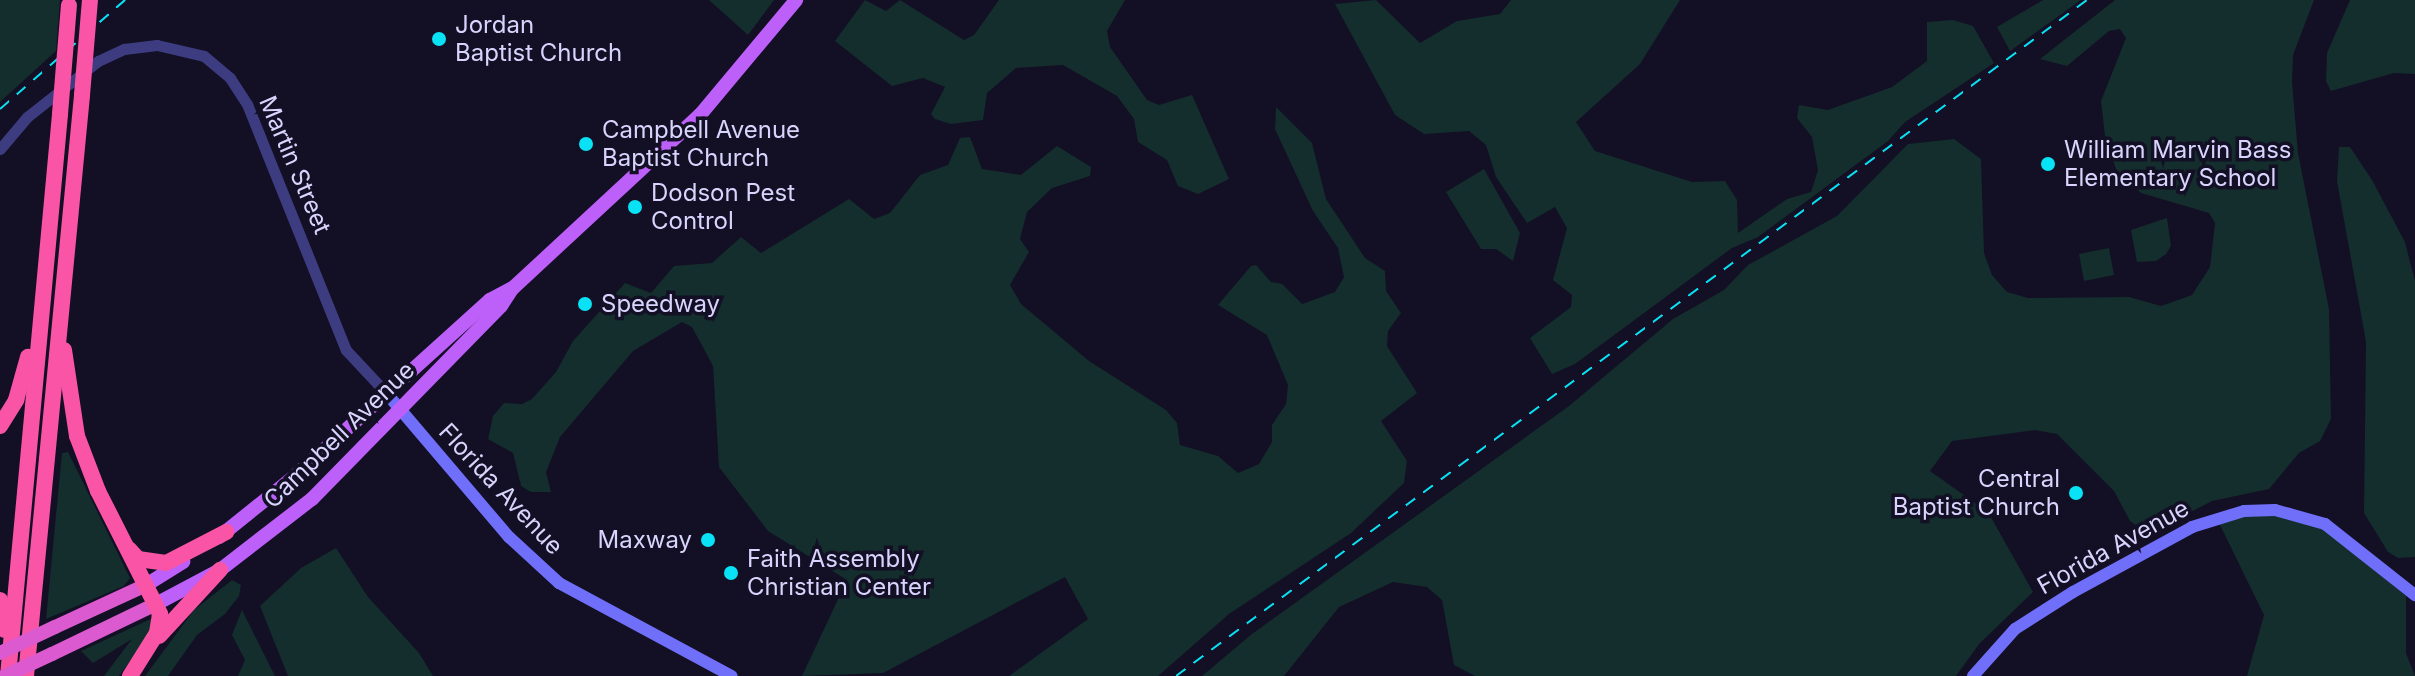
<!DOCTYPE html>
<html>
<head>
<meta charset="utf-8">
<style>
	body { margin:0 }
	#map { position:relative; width:2415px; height:676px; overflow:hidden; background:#130f24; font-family:Inter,sans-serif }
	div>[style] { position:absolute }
	.green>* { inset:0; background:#132e2c }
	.tertiary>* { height:11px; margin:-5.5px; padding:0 5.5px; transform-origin:5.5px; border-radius:5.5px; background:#3e3c81 }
	.secondary>* { height:12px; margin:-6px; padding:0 6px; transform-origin:6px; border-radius:6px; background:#706ffa }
	.primary>* { height:14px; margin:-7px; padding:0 7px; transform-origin:7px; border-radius:7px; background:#bd5ff9 }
	.trunk>* { height:14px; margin:-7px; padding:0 7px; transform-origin:7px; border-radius:7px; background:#db5ad0 }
	.motorway>* { height:16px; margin:-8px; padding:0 8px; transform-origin:8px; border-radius:8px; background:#f954a6 }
	.rail>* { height:2px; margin-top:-1px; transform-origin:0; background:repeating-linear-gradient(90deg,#09e1f4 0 12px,transparent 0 22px) }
	.trunk-bridge>* { height:14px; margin:-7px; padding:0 7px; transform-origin:7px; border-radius:7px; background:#db5ad0 }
	.motorway-bridge>* { height:16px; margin:-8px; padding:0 8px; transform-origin:8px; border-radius:8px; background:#f954a6 }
	.dots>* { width:22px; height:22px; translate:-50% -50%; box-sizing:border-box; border:4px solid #130f24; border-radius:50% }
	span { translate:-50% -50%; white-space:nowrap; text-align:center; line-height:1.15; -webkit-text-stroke:7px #130f24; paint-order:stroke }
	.poi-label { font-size:24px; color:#d8d4fd }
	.left { translate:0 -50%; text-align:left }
	.right { translate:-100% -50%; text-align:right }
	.street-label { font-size:24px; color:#d8d4fd }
</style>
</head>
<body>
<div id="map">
	<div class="green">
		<div style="clip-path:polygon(0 0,60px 0,56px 51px,0 102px)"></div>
		<div style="clip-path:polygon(709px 0,774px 0,748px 35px)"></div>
		<div style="clip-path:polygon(865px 0,886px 11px,900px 0,964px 40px,974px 35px,999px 0,1125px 0,1107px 31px,1110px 47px,1147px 100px,1159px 105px,1192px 95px,1229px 179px,1198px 194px,1178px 186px,1167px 160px,1138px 142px,1134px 119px,1117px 96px,1063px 65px,1016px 68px,987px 93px,983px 120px,951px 124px,935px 119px,931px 114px,945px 87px,923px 78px,892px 86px,835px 41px)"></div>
		<div style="clip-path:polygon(1376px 0,1420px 43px,1457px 21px,1500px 14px,1511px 0,1680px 0,1640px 64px,1576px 122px,1595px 151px,1692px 182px,1725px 181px,1737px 200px,1738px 233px,1787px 199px,1811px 192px,1818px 170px,1812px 137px,1797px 118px,1799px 105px,1828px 110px,1892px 87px,1927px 61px,1927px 22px,1953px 20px,1973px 26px,1994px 63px,1905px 122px,1888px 141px,1758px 237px,1732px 248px,1575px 364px,1552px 374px,1530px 338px,1571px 307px,1572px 295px,1553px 280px,1567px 228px,1555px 207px,1527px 223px,1496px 177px,1486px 145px,1469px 131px,1424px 134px,1395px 115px,1335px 4px)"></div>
		<div style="clip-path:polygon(2043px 0,2081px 0,2010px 51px,1997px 27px)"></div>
		<div style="clip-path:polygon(2115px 0,2314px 0,2293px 55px,2292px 82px,2298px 153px,2329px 309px,2331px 419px,2320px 441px,2299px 453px,2269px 489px,2212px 501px,2148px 534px,2130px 521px,2114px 491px,2057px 434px,2035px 430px,1952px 441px,1930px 471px,1988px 512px,2033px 592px,1980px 643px,1956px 676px,1475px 676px,1454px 665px,1442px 600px,1427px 587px,1393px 582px,1339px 607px,1284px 676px,1202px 676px,1252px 634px,1569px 406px,1673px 319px,1724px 290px,1748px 265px,1837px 216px,1908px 144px,1954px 139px,1981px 159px,1984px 253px,1992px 275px,2007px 292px,2028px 298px,2129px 297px,2161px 306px,2192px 295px,2210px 267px,2215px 223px,2209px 213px,2141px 193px,2116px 169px,2105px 136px,2101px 101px,2126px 38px,2120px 29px,2109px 31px,2067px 66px,2040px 59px)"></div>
		<div style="clip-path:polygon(2350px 0,2415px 0,2415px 74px,2394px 73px,2331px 91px,2326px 81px,2327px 53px)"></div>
		<div style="clip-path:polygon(1276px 107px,1312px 143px,1326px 199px,1365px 258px,1385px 271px,1386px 291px,1401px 313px,1388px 331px,1387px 346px,1417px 393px,1381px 421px,1407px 461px,1404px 483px,1351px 533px,1229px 614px,1158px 676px,1009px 676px,1088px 619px,1065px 577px,883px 673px,802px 676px,847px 580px,768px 531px,719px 467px,713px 366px,692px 327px,682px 322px,633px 351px,560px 437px,546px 472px,551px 492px,531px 492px,521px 486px,513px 453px,488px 439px,493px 416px,504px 403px,522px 404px,532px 399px,556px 372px,573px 341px,625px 283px,651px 293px,674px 266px,712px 263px,741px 237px,761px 253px,849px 199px,874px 219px,890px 213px,920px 175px,948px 165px,960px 138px,970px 137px,982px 169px,1021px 175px,1057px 146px,1091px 167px,1090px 176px,1052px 188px,1027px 212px,1020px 239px,1029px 252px,1010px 285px,1021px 304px,1089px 361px,1166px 410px,1177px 423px,1180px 445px,1218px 456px,1238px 473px,1259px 464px,1272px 442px,1272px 425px,1286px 404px,1288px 385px,1267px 335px,1218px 305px,1251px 266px,1256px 265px,1271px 282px,1282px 284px,1302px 304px,1335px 292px,1344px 277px,1338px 248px,1313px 211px,1275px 129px)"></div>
		<div style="clip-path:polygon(2339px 147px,2350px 147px,2372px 180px,2405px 242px,2415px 281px,2415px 557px,2398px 558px,2388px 552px,2364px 513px,2366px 342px,2337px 181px)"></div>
		<div style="clip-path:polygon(1484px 169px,1520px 233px,1513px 261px,1496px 249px,1481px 249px,1446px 192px)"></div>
		<div style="clip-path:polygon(2167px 218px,2171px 246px,2166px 254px,2156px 261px,2137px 262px,2131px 230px)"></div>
		<div style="clip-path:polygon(2109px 248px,2114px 275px,2084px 281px,2079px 254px)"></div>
		<div style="clip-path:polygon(68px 452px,130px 578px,124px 586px,46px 619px,62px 453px)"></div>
		<div style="clip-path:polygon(2243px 515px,2274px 515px,2324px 529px,2406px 596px,2406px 653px,2415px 676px,2247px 676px,2264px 615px,2218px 521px)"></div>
		<div style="clip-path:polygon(336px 548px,368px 597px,419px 653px,433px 676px,288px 676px,260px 606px,301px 568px)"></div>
		<div style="clip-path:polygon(232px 580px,241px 585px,239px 596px,225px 614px,197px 635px,168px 676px,145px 676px,194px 610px)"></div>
		<div style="clip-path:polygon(242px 610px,275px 676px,238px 676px,245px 660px,232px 635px)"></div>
		<div style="clip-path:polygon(153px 618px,152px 631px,119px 676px,104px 676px,132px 639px,93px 663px,81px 651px)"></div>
	</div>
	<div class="tertiary">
		<div style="left:0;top:149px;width:42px;rotate:-49.8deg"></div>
		<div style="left:27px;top:117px;width:90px;rotate:-38.3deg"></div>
		<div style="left:98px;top:61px;width:29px;rotate:-25deg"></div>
		<div style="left:124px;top:49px;width:33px;rotate:-7deg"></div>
		<div style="left:157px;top:45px;width:48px;rotate:13.2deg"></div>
		<div style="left:204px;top:56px;width:34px;rotate:40deg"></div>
		<div style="left:230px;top:78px;width:31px;rotate:57deg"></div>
		<div style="left:247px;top:104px;width:265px;rotate:68.1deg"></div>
		<div style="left:346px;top:350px;width:62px;rotate:47deg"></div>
	</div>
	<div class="secondary">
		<div style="left:388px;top:395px;width:187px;rotate:49.6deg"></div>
		<div style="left:509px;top:537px;width:68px;rotate:42.6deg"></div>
		<div style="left:559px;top:583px;width:196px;rotate:28.3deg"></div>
		<div style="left:1973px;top:676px;width:63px;rotate:-48.2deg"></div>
		<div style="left:2015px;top:629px;width:69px;rotate:-32.5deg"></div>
		<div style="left:2073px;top:592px;width:136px;rotate:-28.6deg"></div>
		<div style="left:2192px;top:527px;width:54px;rotate:-17.1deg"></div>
		<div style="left:2244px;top:511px;width:31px;rotate:-2deg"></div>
		<div style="left:2275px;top:510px;width:52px;rotate:15.6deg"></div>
		<div style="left:2325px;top:524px;width:115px;rotate:38.3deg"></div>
	</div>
	<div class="primary">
		<div style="left:219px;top:537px;width:97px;rotate:-38.8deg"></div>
		<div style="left:295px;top:476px;width:263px;rotate:-42.1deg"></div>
		<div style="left:490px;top:300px;width:26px;rotate:-28deg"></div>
		<div style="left:513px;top:288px;width:255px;rotate:-42.8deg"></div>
		<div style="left:700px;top:115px;width:150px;rotate:-50.1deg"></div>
		<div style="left:146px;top:585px;width:44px;rotate:-31.9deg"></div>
		<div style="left:156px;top:604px;width:72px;rotate:-28deg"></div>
		<div style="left:220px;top:570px;width:116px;rotate:-37.7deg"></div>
		<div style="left:312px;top:499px;width:270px;rotate:-45.6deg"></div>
		<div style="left:501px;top:306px;width:20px;rotate:-57deg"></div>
	</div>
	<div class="trunk">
		<div style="left:55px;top:627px;width:100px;rotate:-24.8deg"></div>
		<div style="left:52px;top:654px;width:115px;rotate:-25.7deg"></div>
	</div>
	<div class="motorway">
		<div style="left:64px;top:350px;width:87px;rotate:81.4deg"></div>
		<div style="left:77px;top:436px;width:59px;rotate:69.1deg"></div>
		<div style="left:98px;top:491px;width:138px;rotate:63.2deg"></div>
		<div style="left:160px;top:614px;width:19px;rotate:99deg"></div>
		<div style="left:157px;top:633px;width:51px;rotate:122.1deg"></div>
		<div style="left:0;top:426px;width:31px;rotate:-58deg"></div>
		<div style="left:16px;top:400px;width:45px;rotate:-74.4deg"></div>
		<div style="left:129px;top:549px;width:13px;rotate:48deg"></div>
		<div style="left:138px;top:559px;width:28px;rotate:8deg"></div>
		<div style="left:166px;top:563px;width:68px;rotate:-27.3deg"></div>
		<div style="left:0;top:600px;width:30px;rotate:82deg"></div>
		<div style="left:159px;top:636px;width:90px;rotate:-47.3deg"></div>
		<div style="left:8px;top:676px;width:564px;rotate:-84.71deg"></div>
		<div style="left:26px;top:676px;width:584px;rotate:-84.49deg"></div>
	</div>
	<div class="rail">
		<div style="left:0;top:109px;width:166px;rotate:-41.1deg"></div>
		<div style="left:1176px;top:676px;width:1134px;rotate:-36.58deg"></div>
	</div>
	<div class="trunk-bridge">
		<div style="left:0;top:653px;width:61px;rotate:-25.3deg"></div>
		<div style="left:5px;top:676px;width:52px;rotate:-25.1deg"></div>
	</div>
	<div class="motorway-bridge">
		<div style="left:82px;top:95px;width:95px;rotate:-85.2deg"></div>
		<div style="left:60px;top:114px;width:109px;rotate:-85.3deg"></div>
	</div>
	<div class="dots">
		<div style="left:439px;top:39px;background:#09e1f4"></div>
		<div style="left:586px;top:144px;background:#09e1f4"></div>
		<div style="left:2048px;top:164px;background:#09e1f4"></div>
		<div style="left:635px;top:207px;background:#09e1f4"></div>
		<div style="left:585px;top:304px;background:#09e1f4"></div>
		<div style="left:2076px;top:493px;background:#09e1f4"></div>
		<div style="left:708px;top:540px;background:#09e1f4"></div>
		<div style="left:731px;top:573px;background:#09e1f4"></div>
	</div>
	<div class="poi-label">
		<span class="left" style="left:455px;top:39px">Jordan<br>Baptist Church</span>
		<span class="left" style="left:602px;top:144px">Campbell Avenue<br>Baptist Church</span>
		<span class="left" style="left:2064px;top:164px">William Marvin Bass<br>Elementary School</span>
		<span class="left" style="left:651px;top:207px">Dodson Pest<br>Control</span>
		<span class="left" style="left:601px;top:304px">Speedway</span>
		<span class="right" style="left:2060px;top:493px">Central<br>Baptist Church</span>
		<span class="right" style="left:692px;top:540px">Maxway</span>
		<span class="left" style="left:747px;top:573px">Faith Assembly<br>Christian Center</span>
	</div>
	<div class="street-label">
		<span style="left:295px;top:165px;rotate:67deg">Martin Street</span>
		<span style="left:339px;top:435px;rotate:-44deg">Campbell Avenue</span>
		<span style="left:501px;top:489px;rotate:47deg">Florida Avenue</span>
		<span style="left:2113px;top:547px;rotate:-29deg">Florida Avenue</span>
	</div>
</div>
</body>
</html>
